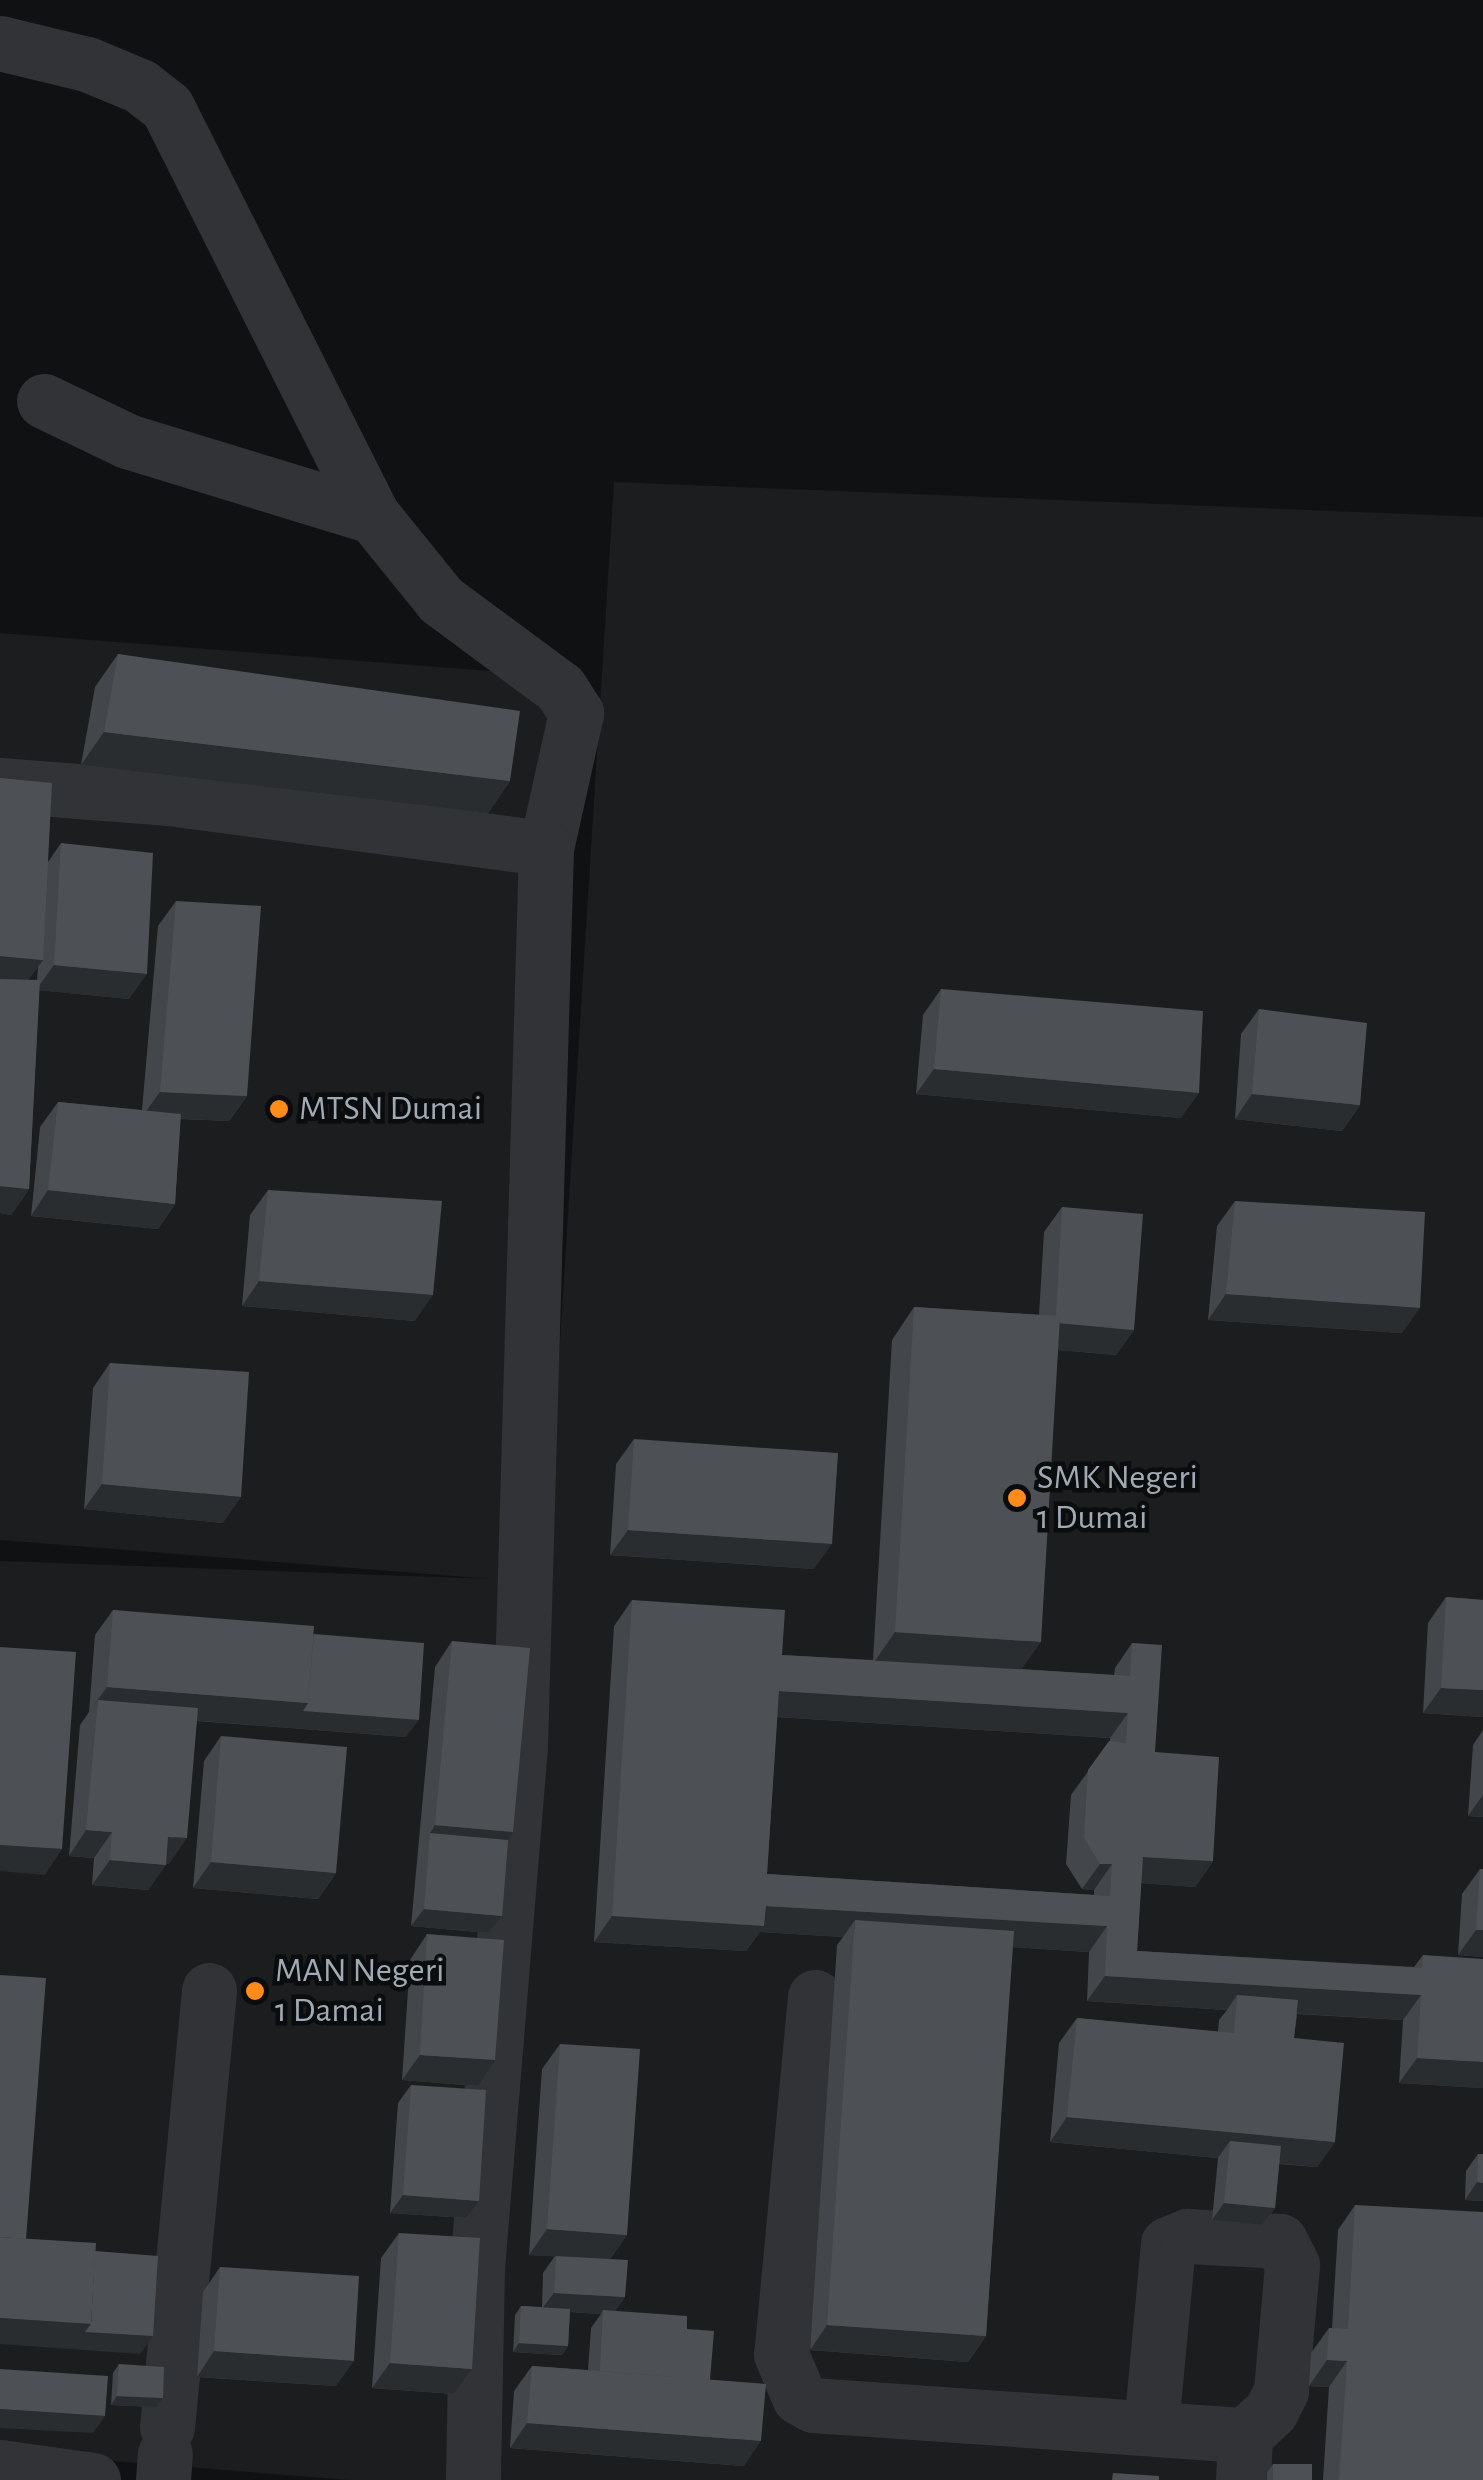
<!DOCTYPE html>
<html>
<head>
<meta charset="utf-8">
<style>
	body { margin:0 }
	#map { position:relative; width:1483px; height:2480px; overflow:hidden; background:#101112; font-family:"Alegreya Sans",sans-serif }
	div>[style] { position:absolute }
	.built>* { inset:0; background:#1c1d1f }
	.minor>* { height:55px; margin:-27.5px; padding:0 27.5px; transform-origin:27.5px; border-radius:27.5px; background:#313337 }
	.wall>* { inset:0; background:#43464a }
	.shaded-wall>* { inset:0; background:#2a2d2f }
	.building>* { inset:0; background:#4d5155 }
	.dots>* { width:28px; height:28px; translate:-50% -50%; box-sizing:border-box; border:5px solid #0b0c0d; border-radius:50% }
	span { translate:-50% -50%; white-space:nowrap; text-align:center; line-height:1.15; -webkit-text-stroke:9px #0b0c0d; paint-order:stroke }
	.poi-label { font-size:35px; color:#a0aab4 }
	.left { translate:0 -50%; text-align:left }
</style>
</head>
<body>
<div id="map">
	<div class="built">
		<div style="clip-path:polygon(614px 482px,1483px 517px,1483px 2480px,349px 2480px,0 2452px,0 1561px,492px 1579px,0 1540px,0 633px,582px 678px,493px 2410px)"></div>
	</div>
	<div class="minor">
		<div style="left:0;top:43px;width:89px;rotate:13.6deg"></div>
		<div style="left:87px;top:64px;width:57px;rotate:22.5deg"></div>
		<div style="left:140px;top:86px;width:34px;rotate:38deg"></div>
		<div style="left:167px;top:107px;width:458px;rotate:63.3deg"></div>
		<div style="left:373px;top:516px;width:108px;rotate:51deg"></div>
		<div style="left:441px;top:600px;width:148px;rotate:36.5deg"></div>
		<div style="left:560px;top:688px;width:30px;rotate:57deg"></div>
		<div style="left:576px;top:713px;width:138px;rotate:102.5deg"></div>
		<div style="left:546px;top:848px;width:898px;rotate:91.66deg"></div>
		<div style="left:520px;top:1746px;width:524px;rotate:94.71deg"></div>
		<div style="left:477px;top:2268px;width:212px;rotate:91.1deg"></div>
		<div style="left:44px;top:401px;width:92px;rotate:25.7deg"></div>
		<div style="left:127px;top:441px;width:257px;rotate:17deg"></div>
		<div style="left:0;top:785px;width:169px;rotate:4.4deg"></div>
		<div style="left:169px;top:798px;width:380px;rotate:7.6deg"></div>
		<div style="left:815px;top:1997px;width:359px;rotate:95.4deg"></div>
		<div style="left:781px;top:2354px;width:47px;rotate:67.3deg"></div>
		<div style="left:799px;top:2397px;width:16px;rotate:30deg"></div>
		<div style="left:813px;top:2405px;width:433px;rotate:4deg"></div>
		<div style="left:167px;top:2427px;width:439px;rotate:-84.5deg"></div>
		<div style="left:1151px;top:2427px;width:184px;rotate:-84.7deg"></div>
		<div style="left:1168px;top:2244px;width:21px;rotate:-23deg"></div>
		<div style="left:1187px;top:2236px;width:93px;rotate:3.1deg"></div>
		<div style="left:1280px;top:2241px;width:27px;rotate:63deg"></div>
		<div style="left:1292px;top:2265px;width:126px;rotate:95deg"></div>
		<div style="left:1281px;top:2391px;width:22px;rotate:117deg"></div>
		<div style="left:1271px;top:2411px;width:35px;rotate:137deg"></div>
		<div style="left:1245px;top:2435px;width:45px;rotate:92.5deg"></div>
		<div style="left:0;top:2467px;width:94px;rotate:8deg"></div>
		<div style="left:163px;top:2480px;width:26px;rotate:-86deg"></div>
	</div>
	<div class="wall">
		<div style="clip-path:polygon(118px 654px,510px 781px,488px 813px,81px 765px,95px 687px)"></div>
		<div style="clip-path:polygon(evenodd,0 778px,48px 862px,61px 843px,129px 999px,39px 990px,29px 1189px,11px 1215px,0 1213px,0 778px,38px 966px,37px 980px,28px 980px,38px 966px)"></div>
		<div style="clip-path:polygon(176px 901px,247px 1096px,229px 1121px,180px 1119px,175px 1204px,158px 1229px,31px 1216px,40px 1127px,58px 1102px,142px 1110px,158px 926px)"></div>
		<div style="clip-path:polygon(941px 989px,1181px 1118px,916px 1094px,923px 1015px)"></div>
		<div style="clip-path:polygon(1259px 1009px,1360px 1105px,1342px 1131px,1235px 1119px,1241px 1034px)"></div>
		<div style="clip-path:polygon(268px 1190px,415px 1321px,242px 1306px,250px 1215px)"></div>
		<div style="clip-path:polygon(1235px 1201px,1402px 1333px,1208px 1320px,1217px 1226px)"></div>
		<div style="clip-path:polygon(evenodd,1062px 1207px,1134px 1330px,1116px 1355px,1058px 1350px,1021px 1669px,1114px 1675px,1115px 1668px,1132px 1643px,1155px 1752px,1213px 1861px,1195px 1887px,1141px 1883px,1137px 1951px,1414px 1967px,1423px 1955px,1483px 2088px,1399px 2083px,1403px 2020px,1297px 2014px,1294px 2038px,1335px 2142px,1317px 2167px,1279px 2164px,1275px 2208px,1262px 2225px,1212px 2220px,1218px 2158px,1050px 2142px,1059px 2043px,1077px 2018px,1218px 2032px,1219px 2020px,1227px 2010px,1087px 2001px,1089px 1952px,1012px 1947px,986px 2336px,968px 2362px,810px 2350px,837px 1945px,843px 1937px,760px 1932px,746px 1951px,594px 1942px,614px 1626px,632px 1600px,782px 1655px,873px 1660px,892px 1340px,914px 1307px,1039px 1315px,1044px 1232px,1062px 1207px,777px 1717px,1110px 1738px,1110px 1741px,1071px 1795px,1066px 1864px,1082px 1889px,1094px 1890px,1094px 1895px,767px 1874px,777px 1717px)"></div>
		<div style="clip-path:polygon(110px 1363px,223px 1523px,84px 1509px,93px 1388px)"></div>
		<div style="clip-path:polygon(634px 1439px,814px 1569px,610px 1555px,616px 1464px)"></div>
		<div style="clip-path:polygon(1446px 1597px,1483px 1600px,1483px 1717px,1423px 1713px,1428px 1623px)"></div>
		<div style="clip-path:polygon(113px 1610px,314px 1634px,406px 1737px,197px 1721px,169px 1864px,166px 1864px,148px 1890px,92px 1885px,94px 1858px,69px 1856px,80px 1725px,89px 1712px,95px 1635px)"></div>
		<div style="clip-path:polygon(452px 1641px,508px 1840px,502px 1916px,489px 1933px,411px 1926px,435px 1667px)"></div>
		<div style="clip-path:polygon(1483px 1730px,1483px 1817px,1468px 1816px,1473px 1745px)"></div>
		<div style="clip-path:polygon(221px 1736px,336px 1873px,318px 1899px,193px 1888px,204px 1761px)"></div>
		<div style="clip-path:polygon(1480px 1869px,1483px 1957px,1458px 1955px,1462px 1894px)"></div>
		<div style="clip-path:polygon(427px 1934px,478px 2086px,402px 2080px,410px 1960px)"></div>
		<div style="clip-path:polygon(560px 2044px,627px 2235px,610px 2259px,625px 2297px,615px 2311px,687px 2329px,710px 2380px,744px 2466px,510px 2448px,514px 2391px,532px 2366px,588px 2370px,591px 2328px,601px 2314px,570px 2312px,568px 2346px,562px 2355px,513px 2352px,515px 2315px,521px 2306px,542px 2307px,543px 2273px,555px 2256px,529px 2255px,542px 2069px)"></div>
		<div style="clip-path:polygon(411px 2085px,479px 2201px,466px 2218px,390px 2213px,398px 2103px)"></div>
		<div style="clip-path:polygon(1478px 2154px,1483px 2154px,1483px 2201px,1465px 2200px,1466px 2171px)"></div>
		<div style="clip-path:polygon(1355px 2205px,1483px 2480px,1323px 2480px,1329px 2387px,1309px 2386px,1311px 2353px,1329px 2328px,1332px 2328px,1338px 2230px)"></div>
		<div style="clip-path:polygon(399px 2233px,472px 2369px,454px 2394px,372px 2388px,381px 2258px)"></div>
		<div style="clip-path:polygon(220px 2267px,336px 2386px,197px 2377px,203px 2292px)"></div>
		<div style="clip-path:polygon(119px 2364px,156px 2407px,111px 2405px,113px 2373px)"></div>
		<div style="clip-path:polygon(1273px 2464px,1312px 2480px,1267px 2480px,1267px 2473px)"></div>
	</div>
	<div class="shaded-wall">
		<div style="clip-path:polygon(104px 732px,510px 781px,488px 813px,81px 765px)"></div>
		<div style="clip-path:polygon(0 956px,43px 960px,25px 985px,0 983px)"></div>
		<div style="clip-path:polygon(54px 965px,147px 974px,129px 999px,36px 990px)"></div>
		<div style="clip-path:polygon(934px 1069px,1199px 1093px,1181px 1118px,916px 1094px)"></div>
		<div style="clip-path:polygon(160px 1092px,247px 1096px,229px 1121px,142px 1117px)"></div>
		<div style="clip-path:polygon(1252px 1094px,1360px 1105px,1342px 1131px,1235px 1119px)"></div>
		<div style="clip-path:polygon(0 1186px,29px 1189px,11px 1215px,0 1213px)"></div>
		<div style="clip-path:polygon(48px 1190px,175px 1204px,158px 1229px,31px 1216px)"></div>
		<div style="clip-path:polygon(259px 1281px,433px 1295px,415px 1321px,242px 1306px)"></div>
		<div style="clip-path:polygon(1226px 1294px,1420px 1308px,1402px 1333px,1208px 1320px)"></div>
		<div style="clip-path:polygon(1055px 1323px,1134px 1330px,1116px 1355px,1037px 1348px)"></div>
		<div style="clip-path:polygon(102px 1484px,241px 1497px,223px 1523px,84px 1509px)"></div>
		<div style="clip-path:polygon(628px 1530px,832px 1544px,814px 1569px,610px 1555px)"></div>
		<div style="clip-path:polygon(895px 1632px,1041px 1642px,1018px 1674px,872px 1665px)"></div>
		<div style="clip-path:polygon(107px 1687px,308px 1703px,419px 1720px,406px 1737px,97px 1713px,98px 1700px,89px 1712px)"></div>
		<div style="clip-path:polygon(1441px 1688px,1483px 1690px,1483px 1717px,1423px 1713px)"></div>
		<div style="clip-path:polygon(779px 1691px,1128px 1713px,1110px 1738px,761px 1716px)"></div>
		<div style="clip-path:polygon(1483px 1795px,1483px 1817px,1468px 1816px)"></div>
		<div style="clip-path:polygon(435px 1825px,513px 1832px,496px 1858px,430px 1833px)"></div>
		<div style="clip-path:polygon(86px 1830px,112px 1832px,94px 1858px,69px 1856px)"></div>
		<div style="clip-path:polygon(168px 1837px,187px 1838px,169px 1864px,151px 1862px)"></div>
		<div style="clip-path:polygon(0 1845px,62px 1849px,45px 1875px,0 1871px)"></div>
		<div style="clip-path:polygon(1143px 1857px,1213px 1861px,1195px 1887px,1125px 1882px)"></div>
		<div style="clip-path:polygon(110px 1860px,166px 1865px,148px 1890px,92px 1885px)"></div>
		<div style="clip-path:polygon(211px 1862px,336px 1873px,318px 1899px,193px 1888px)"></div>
		<div style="clip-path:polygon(1100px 1864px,1112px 1864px,1094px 1890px,1082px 1889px)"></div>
		<div style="clip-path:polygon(766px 1906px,1107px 1926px,1089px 1952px,854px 1937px,855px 1920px,843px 1937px,760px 1932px,746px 1951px,594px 1942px,612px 1916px)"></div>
		<div style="clip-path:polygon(424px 1909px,502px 1916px,489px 1933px,411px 1926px)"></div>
		<div style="clip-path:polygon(1476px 1930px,1483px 1930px,1483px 1957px,1458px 1955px)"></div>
		<div style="clip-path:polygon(1105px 1976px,1421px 1995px,1403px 2020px,1236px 2010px,1237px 1995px,1227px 2010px,1087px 2001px)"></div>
		<div style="clip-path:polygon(420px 2055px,495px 2060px,478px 2086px,402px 2080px)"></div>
		<div style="clip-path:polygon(1417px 2058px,1483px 2062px,1483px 2088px,1399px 2083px)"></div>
		<div style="clip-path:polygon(1067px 2117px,1335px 2142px,1317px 2167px,1229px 2159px,1230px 2141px,1218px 2158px,1050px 2142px)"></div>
		<div style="clip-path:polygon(1477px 2182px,1483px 2183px,1483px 2201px,1465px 2200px)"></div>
		<div style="clip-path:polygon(403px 2195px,479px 2201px,466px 2218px,390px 2213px)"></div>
		<div style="clip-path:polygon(1224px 2203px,1275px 2208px,1262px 2225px,1212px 2220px)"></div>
		<div style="clip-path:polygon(547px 2229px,627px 2235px,609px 2260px,529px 2255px)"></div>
		<div style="clip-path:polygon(554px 2293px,625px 2297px,613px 2314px,603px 2310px,601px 2314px,541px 2310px)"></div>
		<div style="clip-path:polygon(0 2318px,91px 2324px,153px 2336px,140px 2354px,0 2344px)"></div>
		<div style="clip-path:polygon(827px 2325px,986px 2336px,968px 2362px,810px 2350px)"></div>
		<div style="clip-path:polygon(519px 2343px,568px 2346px,562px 2355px,513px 2352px)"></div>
		<div style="clip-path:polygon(214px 2351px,354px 2361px,336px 2386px,197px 2377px)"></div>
		<div style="clip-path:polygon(1327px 2360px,1347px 2361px,1329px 2387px,1309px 2386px)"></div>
		<div style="clip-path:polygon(390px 2363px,472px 2369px,454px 2394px,372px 2388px)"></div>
		<div style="clip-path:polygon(117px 2396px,163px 2398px,156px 2407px,111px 2405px)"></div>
		<div style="clip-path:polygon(0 2409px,105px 2416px,93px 2433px,0 2428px)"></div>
		<div style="clip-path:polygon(527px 2423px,761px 2441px,744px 2466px,510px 2448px)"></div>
	</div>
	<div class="building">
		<div style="clip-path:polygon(118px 654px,520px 711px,510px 781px,104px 732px)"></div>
		<div style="clip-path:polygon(0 778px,52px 783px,43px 960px,0 956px)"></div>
		<div style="clip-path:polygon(61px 843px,153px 853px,147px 974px,54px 965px)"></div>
		<div style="clip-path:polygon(176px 901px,261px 906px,247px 1096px,160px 1092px)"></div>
		<div style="clip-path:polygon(0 979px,40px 980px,29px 1189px,0 1186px)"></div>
		<div style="clip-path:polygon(941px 989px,1203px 1011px,1199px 1093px,934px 1069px)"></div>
		<div style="clip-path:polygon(1259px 1009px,1367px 1023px,1360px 1105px,1252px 1094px)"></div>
		<div style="clip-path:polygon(58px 1102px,181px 1114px,175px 1204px,48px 1190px)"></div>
		<div style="clip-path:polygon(268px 1190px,442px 1201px,433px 1295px,259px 1281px)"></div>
		<div style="clip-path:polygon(1235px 1201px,1425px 1212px,1420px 1308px,1226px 1294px)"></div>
		<div style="clip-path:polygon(1062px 1207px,1143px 1214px,1134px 1330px,1060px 1323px,1060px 1316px,1056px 1316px)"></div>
		<div style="clip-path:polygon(914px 1307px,1060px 1316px,1041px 1642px,895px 1632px)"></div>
		<div style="clip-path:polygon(110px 1363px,249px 1372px,241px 1497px,102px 1484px)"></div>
		<div style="clip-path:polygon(634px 1439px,838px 1453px,832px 1544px,628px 1530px)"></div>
		<div style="clip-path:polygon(1446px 1597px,1483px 1600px,1483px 1690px,1441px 1688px)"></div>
		<div style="clip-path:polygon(evenodd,632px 1600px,785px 1610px,782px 1655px,1130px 1676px,1132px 1643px,1162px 1645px,1155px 1752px,1219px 1757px,1213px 1861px,1143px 1857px,1137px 1951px,1422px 1968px,1423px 1955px,1483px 1959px,1483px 2062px,1417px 2058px,1421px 1995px,1105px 1976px,1107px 1926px,766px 1906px,764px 1926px,612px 1916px,632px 1600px,779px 1691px,1128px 1713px,1126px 1743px,1109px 1741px,1088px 1770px,1084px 1838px,1100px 1864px,1112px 1864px,1110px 1896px,767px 1874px,779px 1691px)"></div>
		<div style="clip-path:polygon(113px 1610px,314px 1626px,308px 1703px,107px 1687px)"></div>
		<div style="clip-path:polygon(314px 1634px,424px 1643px,419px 1720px,303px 1711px,308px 1703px)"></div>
		<div style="clip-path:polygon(452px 1641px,530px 1648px,513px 1832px,435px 1825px)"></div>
		<div style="clip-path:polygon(0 1647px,76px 1652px,62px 1849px,0 1845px)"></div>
		<div style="clip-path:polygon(98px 1700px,198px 1708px,187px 1838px,168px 1837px,166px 1865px,110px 1860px,112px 1832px,86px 1830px)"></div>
		<div style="clip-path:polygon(221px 1736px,347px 1747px,336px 1873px,211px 1862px)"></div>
		<div style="clip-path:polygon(430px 1833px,508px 1840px,502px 1916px,424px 1909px)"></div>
		<div style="clip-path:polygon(1480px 1869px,1483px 1869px,1483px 1930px,1476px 1930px)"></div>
		<div style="clip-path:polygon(855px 1920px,1014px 1931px,986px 2336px,827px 2325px)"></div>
		<div style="clip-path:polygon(427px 1934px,504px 1940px,495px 2060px,420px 2055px)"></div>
		<div style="clip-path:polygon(0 1975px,46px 1978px,26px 2239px,0 2237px)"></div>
		<div style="clip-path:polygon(1237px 1995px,1298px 2000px,1294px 2038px,1344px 2043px,1335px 2142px,1067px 2117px,1077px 2018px,1234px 2033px)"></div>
		<div style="clip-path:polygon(560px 2044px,640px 2049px,627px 2235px,547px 2229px)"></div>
		<div style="clip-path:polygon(411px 2085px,486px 2090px,479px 2201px,403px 2195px)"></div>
		<div style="clip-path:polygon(1230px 2141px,1281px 2146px,1275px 2208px,1224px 2203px)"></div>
		<div style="clip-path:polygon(1478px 2154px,1483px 2154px,1483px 2183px,1477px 2182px)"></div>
		<div style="clip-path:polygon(1355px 2205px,1483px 2212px,1483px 2480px,1339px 2480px,1347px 2361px,1327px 2360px,1329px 2328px,1348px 2329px)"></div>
		<div style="clip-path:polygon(399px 2233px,480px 2238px,472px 2369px,390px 2363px)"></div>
		<div style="clip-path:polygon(0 2237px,96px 2243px,91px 2324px,0 2318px)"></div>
		<div style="clip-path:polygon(95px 2251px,158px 2256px,153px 2336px,85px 2332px,91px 2324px)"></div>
		<div style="clip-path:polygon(556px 2256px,628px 2260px,625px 2297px,554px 2293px)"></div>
		<div style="clip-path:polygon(220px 2267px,359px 2276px,354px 2361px,214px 2351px)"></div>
		<div style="clip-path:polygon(521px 2306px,570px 2309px,568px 2346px,519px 2343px)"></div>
		<div style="clip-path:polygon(603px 2310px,687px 2316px,687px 2329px,714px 2331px,710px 2380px,600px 2371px)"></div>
		<div style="clip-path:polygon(119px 2364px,164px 2367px,163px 2398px,117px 2396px)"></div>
		<div style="clip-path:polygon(532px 2366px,766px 2384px,761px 2441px,527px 2423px)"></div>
		<div style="clip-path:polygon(0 2369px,108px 2376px,105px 2416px,0 2409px)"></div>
		<div style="clip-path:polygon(1273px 2464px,1312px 2464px,1312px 2480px,1273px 2480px)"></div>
		<div style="clip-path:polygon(1113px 2473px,1159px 2476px,1159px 2480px,1112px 2480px)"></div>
	</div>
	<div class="dots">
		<div style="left:279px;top:1109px;background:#ff8b1b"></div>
		<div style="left:1017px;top:1498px;background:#ff8b1b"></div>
		<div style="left:255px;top:1991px;background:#ff8b1b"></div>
	</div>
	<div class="poi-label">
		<span class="left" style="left:299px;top:1109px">MTSN Dumai</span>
		<span class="left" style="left:1037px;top:1498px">SMK Negeri<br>1 Dumai</span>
		<span class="left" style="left:275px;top:1991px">MAN Negeri<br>1 Damai</span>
	</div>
</div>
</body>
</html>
